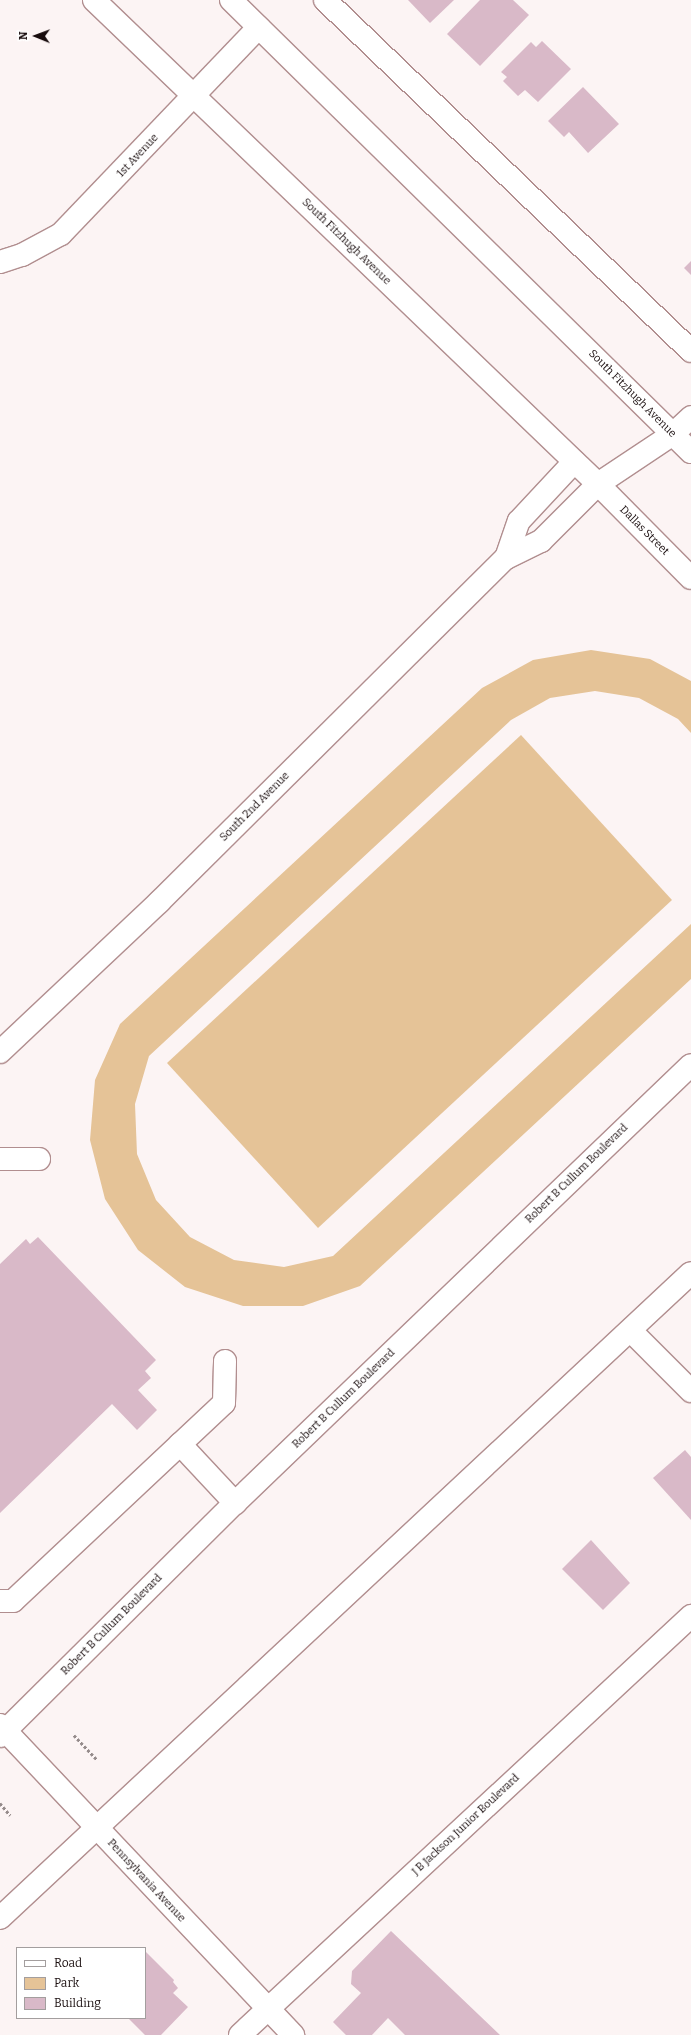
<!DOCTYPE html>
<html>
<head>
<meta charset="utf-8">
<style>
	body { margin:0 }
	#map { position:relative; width:691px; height:2035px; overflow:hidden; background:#fcf4f4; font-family:Bitter,serif }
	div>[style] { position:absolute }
	.green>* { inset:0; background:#e5c397 }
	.building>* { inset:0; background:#d9b9c8 }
	.path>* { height:2.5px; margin-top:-1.25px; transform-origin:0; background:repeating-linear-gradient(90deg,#958b8b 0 3px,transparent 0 5px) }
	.roads { filter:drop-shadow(1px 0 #b18e8f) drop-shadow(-1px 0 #b18e8f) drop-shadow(0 1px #b18e8f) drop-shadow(0 -1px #b18e8f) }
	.minor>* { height:22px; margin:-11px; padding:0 11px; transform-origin:11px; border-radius:11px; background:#fff }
	.major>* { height:22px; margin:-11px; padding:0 11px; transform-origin:11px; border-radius:11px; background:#fff }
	span { translate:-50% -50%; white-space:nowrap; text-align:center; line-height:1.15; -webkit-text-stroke:4px #fff; paint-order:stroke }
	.street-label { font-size:11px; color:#180c0d }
	.legend { position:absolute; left:16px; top:1947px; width:130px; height:72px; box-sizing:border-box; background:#fff; border:1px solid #a39e9e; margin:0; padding:5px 7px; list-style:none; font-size:12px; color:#180c0d }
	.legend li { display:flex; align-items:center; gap:8px; height:20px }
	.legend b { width:20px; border:1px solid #a39e9e }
	.north { position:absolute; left:16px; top:16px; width:40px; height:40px; -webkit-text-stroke:3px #fff; paint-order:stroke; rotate:271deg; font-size:11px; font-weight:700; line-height:16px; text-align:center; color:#180c0d }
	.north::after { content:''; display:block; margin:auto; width:14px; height:18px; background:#180c0d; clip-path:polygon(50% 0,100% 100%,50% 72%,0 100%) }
</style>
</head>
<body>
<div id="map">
	<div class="green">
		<div style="clip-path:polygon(591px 650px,650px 659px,691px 681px,691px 733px,678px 719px,639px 698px,595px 691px,550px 698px,511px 720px,149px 1056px,135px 1104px,137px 1154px,156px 1200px,190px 1237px,234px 1260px,284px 1267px,333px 1256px,691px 924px,691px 979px,360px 1286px,303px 1306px,243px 1306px,185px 1287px,138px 1250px,105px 1199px,90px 1140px,95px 1080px,120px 1024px,482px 688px,533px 660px)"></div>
		<div style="clip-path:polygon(521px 735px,672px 900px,318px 1228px,167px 1063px)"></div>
	</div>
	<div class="building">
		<div style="clip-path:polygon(408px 0,454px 0,430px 23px)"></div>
		<div style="clip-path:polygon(480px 0,513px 0,529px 15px,480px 66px,447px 34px)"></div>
		<div style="clip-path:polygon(542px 41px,571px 69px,538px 102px,525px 90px,518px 96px,503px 81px,507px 77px,501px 72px,531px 42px,536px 47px)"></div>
		<div style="clip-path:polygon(583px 87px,619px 124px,588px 153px,569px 132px,564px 137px,548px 121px)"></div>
		<div style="clip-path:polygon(691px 261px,691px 275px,684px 268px)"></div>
		<div style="clip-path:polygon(38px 1237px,156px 1360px,145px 1371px,151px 1378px,138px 1390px,157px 1410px,137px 1430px,112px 1404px,0 1513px,0 1264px,26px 1239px,30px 1244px)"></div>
		<div style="clip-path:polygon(685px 1450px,691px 1457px,691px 1520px,653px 1478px)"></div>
		<div style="clip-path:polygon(591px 1540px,630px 1583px,603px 1610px,562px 1569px)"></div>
		<div style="clip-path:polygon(391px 1931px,500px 2035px,405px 2035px,388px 2018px,372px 2035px,346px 2035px,333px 2022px,361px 1993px,351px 1984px,352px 1971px)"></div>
		<div style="clip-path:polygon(146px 1952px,174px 1980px,173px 1982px,178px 1988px,173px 1993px,188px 2007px,161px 2035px,145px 2035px,128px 2018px,145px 2018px)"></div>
	</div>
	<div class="path">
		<div style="left:74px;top:1735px;width:34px;rotate:47deg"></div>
		<div style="left:0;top:1803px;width:16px;rotate:50deg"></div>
	</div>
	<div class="roads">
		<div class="minor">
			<div style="left:325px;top:0;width:507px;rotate:43.8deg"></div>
			<div style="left:0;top:262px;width:23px;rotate:-18deg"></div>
			<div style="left:22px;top:255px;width:44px;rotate:-28.3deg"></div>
			<div style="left:61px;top:234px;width:286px;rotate:-46.3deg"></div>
			<div style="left:506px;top:558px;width:39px;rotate:-71deg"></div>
			<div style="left:519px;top:521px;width:81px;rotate:-47deg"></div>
			<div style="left:0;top:1052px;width:219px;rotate:-43.3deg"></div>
			<div style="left:159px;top:902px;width:489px;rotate:-44.8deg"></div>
			<div style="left:506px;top:558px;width:39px;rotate:-26deg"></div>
			<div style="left:541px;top:541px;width:81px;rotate:-45deg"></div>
			<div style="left:598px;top:484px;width:90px;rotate:-33.7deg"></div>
			<div style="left:673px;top:434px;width:25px;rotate:-43deg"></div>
			<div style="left:0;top:1159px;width:39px"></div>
			<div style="left:631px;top:1331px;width:85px;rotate:45deg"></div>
			<div style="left:180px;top:1444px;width:81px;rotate:47deg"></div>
			<div style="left:0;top:1601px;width:13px"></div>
			<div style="left:13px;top:1601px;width:289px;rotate:-43.2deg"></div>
			<div style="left:224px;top:1403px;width:42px;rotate:-88.6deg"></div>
			<div style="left:0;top:1725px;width:427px;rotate:46.6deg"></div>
			<div style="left:240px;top:2035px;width:616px;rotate:-42.89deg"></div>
		</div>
		<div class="major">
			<div style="left:94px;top:0;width:699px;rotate:43.84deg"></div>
			<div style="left:598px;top:484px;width:132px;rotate:45.3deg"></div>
			<div style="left:231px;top:0;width:645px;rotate:44.5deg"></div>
			<div style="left:0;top:1736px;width:331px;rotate:-44.8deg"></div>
			<div style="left:235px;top:1503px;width:632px;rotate:-43.85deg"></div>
			<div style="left:0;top:1918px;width:945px;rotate:-43.03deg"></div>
		</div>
	</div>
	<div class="street-label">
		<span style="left:138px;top:156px;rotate:-47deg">1st Avenue</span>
		<span style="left:346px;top:242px;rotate:44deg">South Fitzhugh Avenue</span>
		<span style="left:632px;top:394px;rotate:45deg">South Fitzhugh Avenue</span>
		<span style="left:644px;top:531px;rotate:45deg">Dallas Street</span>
		<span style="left:255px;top:807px;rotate:-45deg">South 2nd Avenue</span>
		<span style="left:577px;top:1174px;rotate:-44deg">Robert B Cullum Boulevard</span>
		<span style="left:344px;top:1399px;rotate:-44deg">Robert B Cullum Boulevard</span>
		<span style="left:112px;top:1625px;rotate:-45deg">Robert B Cullum Boulevard</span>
		<span style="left:466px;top:1825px;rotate:-43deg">J B Jackson Junior Boulevard</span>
		<span style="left:146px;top:1881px;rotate:47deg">Pennsylvania Avenue</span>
	</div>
	<ul class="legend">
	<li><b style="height:5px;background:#fff"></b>Road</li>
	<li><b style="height:11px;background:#e5c397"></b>Park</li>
	<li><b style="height:11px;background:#d9b9c8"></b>Building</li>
	</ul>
	<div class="north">N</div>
</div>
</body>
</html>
